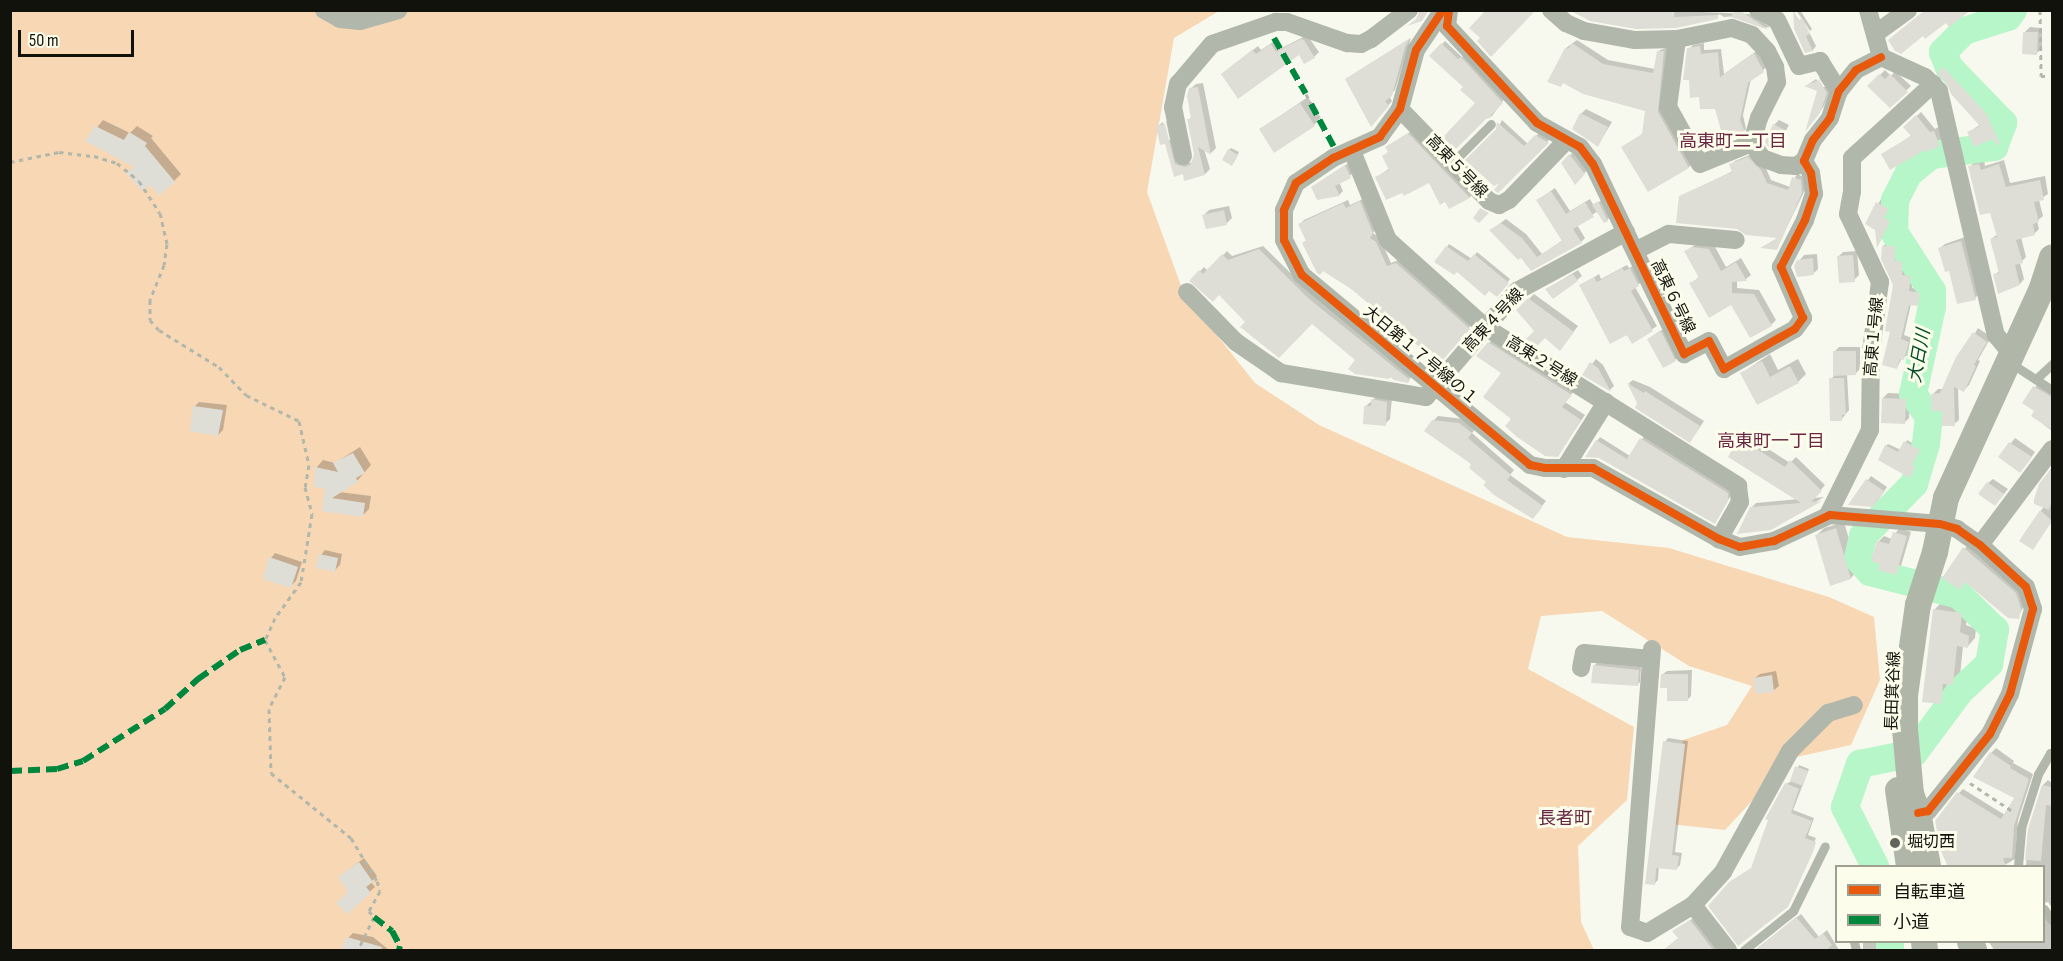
<!DOCTYPE html>
<html>
<head>
<meta charset="utf-8">
<style>
	body { margin:0 }
	#map { position:relative; width:2063px; height:961px; overflow:hidden; background:#f8f9ee; font-family:"Sofia Sans Condensed","Noto Sans JP",sans-serif }
	div>[style] { position:absolute }
	.forest>* { inset:0; background:#f7d7b4 }
	.shadow>* { inset:0; background:#0003 }
	.river>* { height:28px; margin:-14px; padding:0 14px; transform-origin:14px; border-radius:14px; background:#b6f6c8 }
	.building>* { inset:0; background:#dfded6 }
	.path>* { height:3px; margin-top:-1.5px; transform-origin:0; background:repeating-linear-gradient(90deg,#b2b7ac 0 4.5px,transparent 0 9px) }
	.lane>* { height:9px; margin:-4.5px; padding:0 4.5px; transform-origin:4.5px; border-radius:4.5px; background:#b1b8ab }
	.street>* { height:18px; margin:-9px; padding:0 9px; transform-origin:9px; border-radius:9px; background:#b1b8ab }
	.secondary>* { height:26px; margin:-13px; padding:0 13px; transform-origin:13px; border-radius:13px; background:#b0b6a8 }
	.quiet>* { height:6px; margin-top:-3px; transform-origin:0; background:repeating-linear-gradient(90deg,#00873e 0 12px,transparent 0 18px) }
	.cycleway>* { height:8px; margin:-4px; padding:0 4px; transform-origin:4px; border-radius:4px; background:#e8590c }
	.dots>* { width:16px; height:16px; translate:-50% -50%; box-sizing:border-box; border:3px solid #fcfdea; border-radius:50% }
	span { translate:-50% -50%; white-space:nowrap; text-align:center; line-height:1.15; -webkit-text-stroke:6px #fcfdea; paint-order:stroke }
	.street-label { font-size:16px; color:#11120b }
	.poi-label { font-size:16px; color:#11120b }
	.left { translate:0 -50%; text-align:left }
	.neighbourhood-label { font-size:18px; color:#692743 }
	.water-label { font-size:18px; color:#034d28; font-style:italic }
	.frame { position:absolute; inset:0; border:12px solid #11120b; pointer-events:none }
	.legend { position:absolute; left:1835px; top:865px; width:210px; height:78px; box-sizing:border-box; background:#fcfdea; border:2px solid #9e9f91; margin:0; padding:8px 10px; list-style:none; font-size:18px; color:#11120b }
	.legend li { display:flex; align-items:center; gap:12px; height:30px }
	.legend b { width:30px; border:2px solid #9e9f91 }
	.scale { position:absolute; left:18px; top:30px; width:116px; height:27px; box-sizing:border-box; border:3px solid #11120b; border-top:0; padding-left:8px; font-size:18px; line-height:21px; white-space:nowrap; color:#11120b; -webkit-text-stroke:4px #fcfdea; paint-order:stroke }
</style>
</head>
<body>
<div id="map">
	<div class="forest">
		<div style="clip-path:polygon(10px 11px,1219px 11px,1174px 38px,1147px 192px,1184px 294px,1255px 383px,1319px 425px,1567px 537px,1669px 548px,1829px 597px,1874px 617px,1880px 680px,1851px 745px,1792px 758px,1725px 830px,1670px 824px,1683px 740px,1727px 725px,1752px 686px,1689px 666px,1602px 611px,1541px 616px,1528px 669px,1634px 727px,1627px 800px,1578px 846px,1581px 922px,1594px 950px,11px 950px)"></div>
	</div>
	<div class="shadow">
		<div style="clip-path:polygon(1658px 10px,1749px 14px,1770px 27px,1763px 28px,1736px 16px,1724px 17px,1719px 14px,1717px 18px,1676px 26px)"></div>
		<div style="clip-path:polygon(1796px 10px,1800px 10px,1812px 29px,1810px 31px)"></div>
		<div style="clip-path:polygon(1794px 13px,1810px 34px,1816px 46px,1813px 50px,1806px 51px)"></div>
		<div style="clip-path:polygon(2030px 27px,2042px 28px,2042px 48px,2037px 53px,2025px 32px)"></div>
		<div style="clip-path:polygon(1307px 35px,1319px 52px,1314px 57px,1299px 53px,1228px 69px,1258px 46px,1261px 50px,1276px 40px,1282px 48px)"></div>
		<div style="clip-path:polygon(1411px 38px,1395px 90px,1389px 96px,1392px 101px,1375px 121px,1347px 79px)"></div>
		<div style="clip-path:polygon(1577px 40px,1608px 60px,1655px 69px,1658px 51px,1668px 47px,1662px 107px,1693px 163px,1689px 167px,1649px 190px,1623px 147px,1644px 133px,1647px 109px,1566px 48px)"></div>
		<div style="clip-path:polygon(1445px 41px,1462px 57px,1465px 55px,1505px 98px,1492px 116px,1485px 118px,1465px 87px,1431px 56px)"></div>
		<div style="clip-path:polygon(1704px 43px,1704px 50px,1721px 49px,1724px 74px,1758px 50px,1767px 67px,1751px 79px,1743px 115px,1746px 129px,1742px 133px,1708px 142px,1724px 133px,1716px 107px,1689px 49px,1693px 45px)"></div>
		<div style="clip-path:polygon(1948px 65px,1990px 109px,2003px 139px,1998px 143px,1993px 137px,1969px 132px,1981px 124px,1939px 73px)"></div>
		<div style="clip-path:polygon(1885px 70px,1891px 76px,1895px 71px,1911px 86px,1890px 106px,1869px 86px)"></div>
		<div style="clip-path:polygon(1824px 76px,1831px 87px,1824px 106px,1808px 127px,1819px 90px,1806px 86px,1816px 79px,1821px 87px,1825px 87px,1819px 78px)"></div>
		<div style="clip-path:polygon(1203px 83px,1216px 148px,1211px 153px,1204px 149px,1210px 169px,1205px 174px,1184px 172px,1175px 175px,1166px 142px,1157px 127px,1163px 122px,1167px 140px,1170px 140px,1166px 121px,1170px 120px,1179px 158px,1191px 163px,1195px 160px,1189px 120px,1192px 116px,1190px 89px,1196px 84px)"></div>
		<div style="clip-path:polygon(1308px 97px,1321px 118px,1314px 125px,1261px 129px)"></div>
		<div style="clip-path:polygon(1586px 109px,1612px 122px,1598px 145px,1581px 114px)"></div>
		<div style="clip-path:polygon(1921px 112px,1935px 129px,1938px 127px,1944px 141px,1940px 145px,1883px 155px,1912px 135px,1905px 127px)"></div>
		<div style="clip-path:polygon(103px 120px,130px 133px,137px 126px,153px 136px,151px 138px,181px 174px,174px 181px,151px 183px,128px 173px,135px 166px,87px 140px)"></div>
		<div style="clip-path:polygon(1502px 120px,1528px 144px,1540px 132px,1551px 138px,1501px 190px,1497px 130px)"></div>
		<div style="clip-path:polygon(1779px 120px,1789px 125px,1776px 149px,1774px 125px)"></div>
		<div style="clip-path:polygon(1413px 130px,1474px 193px,1470px 197px,1450px 207px,1430px 181px,1402px 191px,1377px 177px,1390px 168px,1384px 156px,1389px 151px,1387px 147px)"></div>
		<div style="clip-path:polygon(1231px 148px,1239px 152px,1234px 162px,1229px 150px)"></div>
		<div style="clip-path:polygon(1575px 150px,1589px 168px,1576px 182px,1563px 163px)"></div>
		<div style="clip-path:polygon(1752px 154px,1765px 166px,1771px 180px,1790px 187px,1797px 174px,1804px 177px,1806px 188px,1776px 249px,1763px 247px,1779px 237px,1681px 196px,1733px 171px,1731px 165px,1735px 161px)"></div>
		<div style="clip-path:polygon(1984px 160px,1985px 166px,2004px 160px,2010px 183px,2045px 176px,2048px 194px,2039px 200px,2043px 216px,2037px 221px,2039px 229px,2035px 233px,2021px 237px,2026px 257px,2020px 263px,2024px 279px,2020px 284px,1995px 275px,2000px 270px,1991px 239px,1998px 234px,1991px 211px,1970px 167px,1974px 162px)"></div>
		<div style="clip-path:polygon(1350px 162px,1354px 173px,1339px 182px,1343px 191px,1339px 195px,1312px 187px)"></div>
		<div style="clip-path:polygon(1555px 188px,1570px 211px,1590px 199px,1594px 206px,1604px 198px,1612px 215px,1607px 220px,1598px 211px,1577px 225px,1585px 238px,1581px 242px,1531px 269px,1521px 255px,1491px 230px,1506px 219px,1526px 234px,1542px 254px,1563px 240px,1538px 200px)"></div>
		<div style="clip-path:polygon(1365px 198px,1377px 228px,1373px 233px,1380px 238px,1391px 263px,1401px 259px,1473px 323px,1438px 364px,1436px 357px,1303px 243px,1307px 240px,1300px 224px,1304px 220px,1348px 200px,1350px 205px)"></div>
		<div style="clip-path:polygon(1881px 199px,1892px 205px,1887px 214px,1893px 218px,1878px 245px,1876px 229px,1867px 223px)"></div>
		<div style="clip-path:polygon(1229px 206px,1232px 218px,1227px 223px,1204px 215px,1209px 210px)"></div>
		<div style="clip-path:polygon(1965px 237px,1980px 293px,1975px 298px,1940px 248px,1945px 244px)"></div>
		<div style="clip-path:polygon(1698px 243px,1714px 245px,1726px 267px,1741px 258px,1751px 275px,1746px 279px,1737px 280px,1737px 288px,1759px 290px,1776px 320px,1771px 325px,1691px 284px,1700px 276px,1686px 251px)"></div>
		<div style="clip-path:polygon(1887px 243px,1898px 243px,1898px 258px,1905px 258px,1905px 272px,1914px 272px,1912px 288px,1923px 290px,1921px 301px,1917px 304px,1911px 304px,1904px 335px,1912px 338px,1908px 355px,1902px 358px,1897px 368px,1892px 331px,1894px 285px,1883px 246px)"></div>
		<div style="clip-path:polygon(1449px 244px,1472px 259px,1477px 252px,1510px 279px,1500px 292px,1447px 247px)"></div>
		<div style="clip-path:polygon(1263px 246px,1312px 294px,1413px 375px,1408px 381px,1391px 376px,1389px 378px,1357px 360px,1312px 322px,1247px 322px,1219px 293px,1191px 281px,1204px 267px,1208px 271px,1227px 251px,1232px 256px)"></div>
		<div style="clip-path:polygon(1857px 251px,1859px 275px,1854px 280px,1838px 257px,1843px 252px)"></div>
		<div style="clip-path:polygon(1817px 254px,1818px 269px,1813px 274px,1799px 261px,1804px 255px)"></div>
		<div style="clip-path:polygon(1627px 265px,1629px 268px,1635px 265px,1643px 281px,1635px 287px,1657px 326px,1633px 342px,1581px 286px,1599px 274px,1601px 279px)"></div>
		<div style="clip-path:polygon(1578px 270px,1582px 276px,1577px 280px,1547px 289px)"></div>
		<div style="clip-path:polygon(1534px 294px,1578px 326px,1564px 344px,1536px 331px,1518px 310px)"></div>
		<div style="clip-path:polygon(1666px 327px,1680px 355px,1675px 360px,1648px 339px)"></div>
		<div style="clip-path:polygon(1978px 328px,1991px 337px,1978px 360px,1980px 361px,1969px 385px,1964px 390px,1958px 388px,1959px 420px,1954px 424px,1933px 394px,1938px 389px,1944px 389px)"></div>
		<div style="clip-path:polygon(1493px 339px,1575px 390px,1565px 402px,1585px 415px,1558px 455px,1513px 419px,1503px 373px,1489px 343px)"></div>
		<div style="clip-path:polygon(1839px 347px,1860px 347px,1860px 369px,1855px 374px,1847px 374px,1849px 410px,1841px 420px,1831px 379px,1835px 375px,1834px 352px)"></div>
		<div style="clip-path:polygon(1770px 354px,1778px 370px,1798px 359px,1806px 374px,1798px 382px,1742px 373px)"></div>
		<div style="clip-path:polygon(1596px 359px,1603px 365px,1614px 386px,1610px 390px,1584px 374px)"></div>
		<div style="clip-path:polygon(1633px 380px,1650px 387px,1704px 421px,1694px 436px,1690px 441px,1639px 403px,1629px 383px)"></div>
		<div style="clip-path:polygon(2040px 381px,2052px 388px,2052px 431px,2044px 425px,2036px 410px,2024px 402px)"></div>
		<div style="clip-path:polygon(1888px 393px,1910px 394px,1909px 418px,1904px 423px,1883px 398px)"></div>
		<div style="clip-path:polygon(1378px 395px,1392px 398px,1390px 419px,1385px 424px,1366px 406px)"></div>
		<div style="clip-path:polygon(199px 402px,227px 405px,223px 430px,218px 435px,194px 407px)"></div>
		<div style="clip-path:polygon(1438px 416px,1464px 419px,1476px 428px,1472px 433px,1514px 470px,1510px 475px,1546px 501px,1537px 512px,1488px 481px,1433px 421px)"></div>
		<div style="clip-path:polygon(1745px 434px,1790px 463px,1796px 457px,1825px 485px,1814px 498px,1824px 497px,1770px 529px,1751px 508px,1756px 503px,1798px 499px,1740px 439px)"></div>
		<div style="clip-path:polygon(1645px 435px,1731px 489px,1731px 495px,1718px 518px,1597px 441px,1600px 437px,1630px 456px)"></div>
		<div style="clip-path:polygon(2015px 438px,2035px 452px,2025px 466px,2000px 457px)"></div>
		<div style="clip-path:polygon(1907px 440px,1921px 448px,1913px 463px,1916px 465px,1910px 476px,1886px 446px,1888px 444px,1901px 450px)"></div>
		<div style="clip-path:polygon(360px 447px,371px 465px,357px 481px,339px 492px,371px 496px,369px 509px,363px 515px,324px 510px,327px 487px,315px 485px,317px 467px,323px 460px,335px 463px)"></div>
		<div style="clip-path:polygon(2052px 468px,2052px 521px,2033px 548px,2022px 541px,2044px 506px,2041px 485px)"></div>
		<div style="clip-path:polygon(1871px 476px,1887px 487px,1877px 502px,1873px 506px,1850px 504px)"></div>
		<div style="clip-path:polygon(1993px 479px,2008px 489px,2000px 499px,1988px 483px)"></div>
		<div style="clip-path:polygon(1844px 522px,1858px 570px,1851px 578px,1831px 584px,1817px 535px,1824px 528px)"></div>
		<div style="clip-path:polygon(1899px 528px,1911px 532px,1900px 569px,1895px 574px,1882px 563px,1873px 560px,1879px 541px,1884px 536px,1892px 539px)"></div>
		<div style="clip-path:polygon(1969px 543px,2021px 588px,2025px 604px,2018px 617px,1966px 581px,1960px 588px,1945px 577px)"></div>
		<div style="clip-path:polygon(325px 550px,342px 554px,340px 565px,335px 570px,321px 555px)"></div>
		<div style="clip-path:polygon(275px 553px,302px 562px,296px 581px,291px 586px,271px 558px)"></div>
		<div style="clip-path:polygon(1942px 602px,1969px 605px,1966px 625px,1976px 629px,1975px 638px,1968px 646px,1963px 646px,1960px 676px,1952px 683px,1949px 683px,1948px 695px,1940px 703px,1934px 610px)"></div>
		<div style="clip-path:polygon(1597px 663px,1641px 667px,1640px 682px,1637px 685px,1594px 666px)"></div>
		<div style="clip-path:polygon(1692px 670px,1691px 696px,1687px 700px,1663px 674px,1667px 671px)"></div>
		<div style="clip-path:polygon(1776px 671px,1779px 686px,1774px 690px,1755px 678px,1760px 674px)"></div>
		<div style="clip-path:polygon(1668px 738px,1688px 741px,1675px 852px,1682px 853px,1680px 865px,1676px 869px,1659px 866px,1658px 880px,1654px 884px,1665px 742px)"></div>
		<div style="clip-path:polygon(1996px 748px,2014px 761px,2013px 763px,2033px 774px,2018px 820px,2015px 859px,2003px 866px,1959px 793px,1963px 789px,2005px 815px,2016px 797px,1991px 753px)"></div>
		<div style="clip-path:polygon(1799px 765px,1809px 769px,1793px 810px,1814px 818px,1808px 835px,1816px 838px,1786px 906px,1753px 867px,1786px 784px,1792px 781px)"></div>
		<div style="clip-path:polygon(2048px 780px,2052px 783px,2052px 908px,2048px 902px,2044px 903px,2044px 866px,2026px 866px,2029px 830px,2043px 785px)"></div>
		<div style="clip-path:polygon(364px 858px,377px 876px,371px 882px,375px 887px,347px 912px,350px 892px,339px 877px)"></div>
		<div style="clip-path:polygon(2044px 909px,2052px 922px,2052px 950px,1994px 950px,1989px 942px,2044px 942px)"></div>
		<div style="clip-path:polygon(1801px 914px,1819px 937px,1827px 930px,1839px 950px,1755px 950px)"></div>
		<div style="clip-path:polygon(1695px 917px,1721px 950px,1672px 950px,1679px 938px,1674px 931px)"></div>
		<div style="clip-path:polygon(353px 933px,373px 937px,389px 950px,348px 950px,348px 938px)"></div>
		<div style="clip-path:polygon(1863px 942px,1880px 942px,1881px 950px,1863px 950px)"></div>
	</div>
	<div class="river">
		<div style="left:1875px;top:866px;width:66px;rotate:-117deg"></div>
		<div style="left:1845px;top:807px;width:46px;rotate:-70.8deg"></div>
		<div style="left:1860px;top:764px;width:55px;rotate:-11.5deg"></div>
		<div style="left:1914px;top:753px;width:77px;rotate:-53.4deg"></div>
		<div style="left:1960px;top:691px;width:40px;rotate:-43deg"></div>
		<div style="left:1989px;top:664px;width:35px;rotate:-80deg"></div>
		<div style="left:1995px;top:630px;width:50px;rotate:-135.8deg"></div>
		<div style="left:1959px;top:595px;width:92px;rotate:-165.5deg"></div>
		<div style="left:1870px;top:572px;width:18px;rotate:-131deg"></div>
		<div style="left:1858px;top:558px;width:23px;rotate:-77deg"></div>
		<div style="left:1863px;top:536px;width:73px;rotate:-45.6deg"></div>
		<div style="left:1914px;top:484px;width:42px;rotate:-73.3deg"></div>
		<div style="left:1926px;top:444px;width:27px;rotate:-84deg"></div>
		<div style="left:1929px;top:417px;width:28px;rotate:-125deg"></div>
		<div style="left:1913px;top:394px;width:89px;rotate:-77.7deg"></div>
		<div style="left:1932px;top:307px;width:16px;rotate:-90deg"></div>
		<div style="left:1932px;top:291px;width:70px;rotate:-122.8deg"></div>
		<div style="left:1894px;top:232px;width:32px;rotate:-88deg"></div>
		<div style="left:1895px;top:200px;width:30px;rotate:-63deg"></div>
		<div style="left:1909px;top:173px;width:28px;rotate:-39deg"></div>
		<div style="left:1931px;top:155px;width:64px;rotate:-7.2deg"></div>
		<div style="left:1994px;top:147px;width:26px;rotate:-69deg"></div>
		<div style="left:2003px;top:123px;width:78px;rotate:-134deg"></div>
		<div style="left:1949px;top:67px;width:16px;rotate:-112deg"></div>
		<div style="left:1943px;top:52px;width:30px;rotate:-45deg"></div>
		<div style="left:1964px;top:31px;width:46px;rotate:-17.7deg"></div>
		<div style="left:2008px;top:17px;width:9px;rotate:-54deg"></div>
		<div style="left:1890px;top:942px;width:8px;rotate:90deg"></div>
	</div>
	<div class="building">
		<div style="clip-path:polygon(1420px 10px,1429px 10px,1422px 21px,1407px 26px,1416px 19px)"></div>
		<div style="clip-path:polygon(1486px 10px,1536px 10px,1491px 57px,1477px 41px,1480px 38px,1469px 28px)"></div>
		<div style="clip-path:polygon(1569px 10px,1675px 10px,1674px 17px,1718px 15px,1718px 19px,1676px 28px,1636px 29px,1590px 21px)"></div>
		<div style="clip-path:polygon(1735px 10px,1739px 10px,1769px 30px,1731px 17px)"></div>
		<div style="clip-path:polygon(1793px 10px,1799px 20px,1802px 18px,1810px 34px,1806px 36px,1813px 51px,1805px 53px,1794px 29px)"></div>
		<div style="clip-path:polygon(1925px 10px,1971px 10px,1949px 27px,1946px 23px,1925px 39px,1923px 36px,1901px 54px,1895px 51px,1888px 40px)"></div>
		<div style="clip-path:polygon(2023px 32px,2038px 32px,2037px 55px,2022px 54px)"></div>
		<div style="clip-path:polygon(1410px 38px,1405px 47px,1392px 96px,1385px 101px,1389px 106px,1371px 127px,1345px 79px)"></div>
		<div style="clip-path:polygon(1301px 39px,1304px 40px,1315px 58px,1304px 64px,1299px 55px,1238px 99px,1221px 74px,1252px 50px,1256px 54px,1271px 44px,1276px 52px)"></div>
		<div style="clip-path:polygon(1441px 43px,1458px 59px,1461px 57px,1503px 103px,1490px 116px,1492px 117px,1486px 119px,1455px 150px,1443px 137px,1475px 103px,1460px 90px,1463px 87px,1429px 56px)"></div>
		<div style="clip-path:polygon(1572px 43px,1603px 64px,1653px 73px,1657px 51px,1664px 51px,1658px 112px,1689px 168px,1648px 192px,1621px 147px,1642px 134px,1645px 111px,1583px 94px,1563px 83px,1561px 87px,1547px 82px,1565px 48px,1568px 49px)"></div>
		<div style="clip-path:polygon(1700px 46px,1701px 54px,1718px 52px,1720px 77px,1754px 53px,1764px 72px,1748px 83px,1740px 120px,1744px 130px,1743px 135px,1705px 150px,1702px 145px,1722px 134px,1715px 109px,1700px 109px,1699px 97px,1690px 98px,1689px 80px,1683px 80px,1687px 48px)"></div>
		<div style="clip-path:polygon(1943px 67px,1986px 113px,2000px 144px,1998px 145px,1992px 139px,1974px 147px,1967px 132px,1980px 126px,1951px 94px,1947px 84px,1937px 73px)"></div>
		<div style="clip-path:polygon(1879px 74px,1885px 79px,1890px 74px,1908px 92px,1890px 108px,1867px 86px)"></div>
		<div style="clip-path:polygon(1819px 80px,1827px 93px,1820px 113px,1805px 132px,1817px 91px,1804px 86px)"></div>
		<div style="clip-path:polygon(1198px 87px,1211px 155px,1198px 147px,1205px 175px,1184px 181px,1183px 174px,1174px 177px,1165px 144px,1160px 145px,1156px 126px,1165px 124px,1175px 164px,1185px 167px,1191px 164px,1194px 154px,1187px 119px,1191px 119px,1187px 96px,1189px 88px)"></div>
		<div style="clip-path:polygon(1300px 103px,1315px 126px,1274px 153px,1259px 129px)"></div>
		<div style="clip-path:polygon(1580px 113px,1608px 127px,1598px 147px,1572px 129px)"></div>
		<div style="clip-path:polygon(1916px 115px,1930px 132px,1934px 131px,1940px 146px,1926px 152px,1925px 150px,1890px 170px,1881px 154px,1911px 136px,1903px 127px)"></div>
		<div style="clip-path:polygon(1497px 122px,1524px 146px,1535px 135px,1549px 143px,1498px 193px,1494px 190px,1499px 183px,1494px 186px,1465px 160px,1496px 129px)"></div>
		<div style="clip-path:polygon(1773px 124px,1785px 130px,1776px 151px,1769px 148px,1765px 142px)"></div>
		<div style="clip-path:polygon(95px 126px,124px 140px,129px 132px,147px 143px,145px 146px,175px 182px,159px 195px,150px 185px,142px 191px,126px 173px,134px 167px,85px 141px)"></div>
		<div style="clip-path:polygon(1408px 133px,1470px 198px,1449px 209px,1445px 202px,1440px 205px,1429px 183px,1404px 196px,1402px 193px,1386px 200px,1375px 177px,1389px 170px,1382px 156px,1388px 152px,1385px 147px)"></div>
		<div style="clip-path:polygon(1228px 149px,1238px 155px,1232px 166px,1222px 160px)"></div>
		<div style="clip-path:polygon(1569px 154px,1585px 174px,1575px 185px,1561px 163px)"></div>
		<div style="clip-path:polygon(1748px 157px,1761px 170px,1767px 183px,1788px 190px,1792px 177px,1801px 180px,1802px 193px,1777px 250px,1760px 248px,1777px 238px,1746px 235px,1737px 229px,1676px 223px,1679px 196px,1732px 172px,1729px 164px)"></div>
		<div style="clip-path:polygon(1979px 164px,1981px 170px,1999px 164px,2006px 187px,2040px 180px,2044px 200px,2034px 202px,2039px 222px,2033px 224px,2035px 235px,2016px 240px,2023px 263px,2015px 265px,2020px 285px,1998px 294px,1993px 274px,1999px 273px,1990px 239px,1997px 237px,1990px 213px,1980px 215px,1968px 166px)"></div>
		<div style="clip-path:polygon(1345px 165px,1351px 178px,1335px 186px,1340px 196px,1317px 200px,1311px 187px)"></div>
		<div style="clip-path:polygon(1551px 191px,1566px 214px,1585px 202px,1594px 217px,1573px 229px,1582px 243px,1531px 271px,1521px 258px,1518px 260px,1489px 230px,1501px 223px,1522px 238px,1537px 257px,1562px 241px,1536px 200px)"></div>
		<div style="clip-path:polygon(1360px 201px,1373px 233px,1370px 238px,1376px 242px,1387px 266px,1396px 263px,1470px 329px,1434px 370px,1428px 365px,1434px 357px,1400px 333px,1384px 320px,1386px 318px,1351px 289px,1323px 271px,1320px 275px,1317px 273px,1302px 243px,1306px 241px,1298px 224px,1343px 203px,1346px 208px)"></div>
		<div style="clip-path:polygon(1598px 201px,1608px 221px,1604px 223px,1592px 205px)"></div>
		<div style="clip-path:polygon(1876px 202px,1889px 209px,1884px 218px,1890px 221px,1877px 248px,1875px 230px,1865px 224px)"></div>
		<div style="clip-path:polygon(1480px 208px,1489px 213px,1479px 223px,1473px 218px)"></div>
		<div style="clip-path:polygon(1224px 210px,1227px 225px,1206px 229px,1202px 215px)"></div>
		<div style="clip-path:polygon(1961px 241px,1976px 300px,1957px 304px,1949px 271px,1945px 272px,1938px 248px)"></div>
		<div style="clip-path:polygon(1446px 246px,1468px 261px,1474px 254px,1509px 283px,1497px 297px,1489px 291px,1485px 296px,1457px 272px,1454px 275px,1434px 262px)"></div>
		<div style="clip-path:polygon(1882px 246px,1895px 246px,1895px 261px,1902px 261px,1902px 275px,1911px 276px,1909px 291px,1920px 293px,1918px 306px,1909px 305px,1901px 339px,1909px 342px,1904px 360px,1900px 359px,1897px 369px,1882px 365px,1890px 332px,1885px 331px,1893px 285px,1881px 259px)"></div>
		<div style="clip-path:polygon(1692px 247px,1709px 249px,1721px 271px,1736px 262px,1747px 281px,1732px 282px,1732px 293px,1754px 294px,1772px 326px,1750px 338px,1731px 305px,1709px 318px,1689px 283px,1699px 278px,1684px 251px)"></div>
		<div style="clip-path:polygon(1259px 249px,1308px 298px,1410px 380px,1408px 383px,1394px 380px,1389px 376px,1389px 379px,1355px 374px,1348px 369px,1355px 360px,1312px 324px,1279px 358px,1240px 327px,1245px 322px,1219px 295px,1213px 302px,1189px 281px,1199px 270px,1203px 274px,1222px 254px,1228px 260px)"></div>
		<div style="clip-path:polygon(1853px 255px,1855px 282px,1839px 283px,1837px 256px)"></div>
		<div style="clip-path:polygon(1813px 258px,1814px 275px,1797px 277px,1794px 266px,1797px 260px)"></div>
		<div style="clip-path:polygon(1622px 268px,1624px 271px,1630px 268px,1639px 286px,1631px 291px,1653px 331px,1632px 344px,1627px 335px,1610px 344px,1579px 285px,1594px 277px,1597px 282px)"></div>
		<div style="clip-path:polygon(1573px 274px,1578px 281px,1553px 299px,1545px 289px)"></div>
		<div style="clip-path:polygon(1528px 298px,1574px 332px,1560px 351px,1545px 338px,1537px 346px,1526px 339px,1534px 331px,1516px 310px)"></div>
		<div style="clip-path:polygon(1661px 331px,1676px 361px,1663px 368px,1647px 339px)"></div>
		<div style="clip-path:polygon(1973px 332px,1987px 342px,1974px 365px,1976px 366px,1964px 392px,1954px 387px,1955px 426px,1942px 426px,1942px 411px,1932px 411px,1931px 394px,1940px 393px,1956px 357px)"></div>
		<div style="clip-path:polygon(1488px 342px,1572px 395px,1562px 407px,1581px 420px,1558px 457px,1545px 456px,1517px 437px,1505px 426px,1511px 419px,1483px 397px,1501px 373px,1476px 356px)"></div>
		<div style="clip-path:polygon(1833px 351px,1856px 351px,1856px 375px,1833px 376px)"></div>
		<div style="clip-path:polygon(1762px 361px,1770px 377px,1790px 366px,1799px 383px,1757px 405px,1740px 373px)"></div>
		<div style="clip-path:polygon(1590px 362px,1598px 368px,1611px 392px,1582px 375px)"></div>
		<div style="clip-path:polygon(1829px 378px,1844px 378px,1846px 415px,1842px 415px,1842px 421px,1830px 421px)"></div>
		<div style="clip-path:polygon(1627px 383px,1644px 393px,1645px 391px,1700px 426px,1690px 443px,1635px 408px,1637px 403px)"></div>
		<div style="clip-path:polygon(2033px 386px,2052px 397px,2052px 430px,2031px 416px,2034px 411px,2022px 403px)"></div>
		<div style="clip-path:polygon(1882px 398px,1906px 399px,1905px 424px,1881px 423px)"></div>
		<div style="clip-path:polygon(1371px 399px,1387px 402px,1386px 426px,1363px 424px,1364px 406px,1371px 406px)"></div>
		<div style="clip-path:polygon(193px 406px,223px 410px,218px 436px,190px 431px)"></div>
		<div style="clip-path:polygon(1432px 420px,1459px 423px,1472px 433px,1468px 438px,1511px 475px,1507px 480px,1543px 506px,1533px 519px,1494px 495px,1483px 485px,1486px 482px,1469px 468px,1471px 464px,1424px 431px)"></div>
		<div style="clip-path:polygon(1640px 438px,1728px 493px,1728px 500px,1715px 524px,1599px 458px,1585px 457px,1596px 440px,1627px 459px)"></div>
		<div style="clip-path:polygon(1739px 438px,1785px 467px,1790px 460px,1822px 491px,1811px 502px,1822px 501px,1771px 530px,1737px 534px,1750px 507px,1801px 503px,1728px 457px)"></div>
		<div style="clip-path:polygon(1904px 441px,1920px 450px,1912px 465px,1915px 467px,1910px 478px,1878px 460px,1885px 445px,1898px 452px)"></div>
		<div style="clip-path:polygon(2009px 442px,2032px 457px,2020px 473px,1998px 457px)"></div>
		<div style="clip-path:polygon(353px 453px,365px 473px,356px 478px,358px 482px,332px 498px,365px 503px,363px 517px,322px 511px,325px 489px,314px 487px,315px 467px,338px 472px,333px 463px)"></div>
		<div style="clip-path:polygon(2052px 467px,2052px 500px,2049px 510px,2034px 504px,2034px 499px,2039px 484px)"></div>
		<div style="clip-path:polygon(1866px 479px,1884px 491px,1873px 507px,1848px 505px)"></div>
		<div style="clip-path:polygon(1987px 482px,2004px 494px,1995px 506px,1978px 494px)"></div>
		<div style="clip-path:polygon(2040px 510px,2052px 521px,2033px 550px,2019px 541px)"></div>
		<div style="clip-path:polygon(1836px 528px,1851px 579px,1830px 586px,1815px 535px)"></div>
		<div style="clip-path:polygon(1893px 532px,1907px 536px,1896px 575px,1878px 570px,1880px 564px,1871px 561px,1877px 541px,1889px 544px)"></div>
		<div style="clip-path:polygon(1963px 547px,2016px 593px,2021px 609px,2019px 619px,2008px 618px,1965px 582px,1960px 590px,1942px 578px)"></div>
		<div style="clip-path:polygon(319px 554px,338px 558px,335px 572px,316px 568px)"></div>
		<div style="clip-path:polygon(269px 557px,298px 567px,291px 588px,263px 579px)"></div>
		<div style="clip-path:polygon(1933px 609px,1962px 613px,1960px 632px,1969px 636px,1968px 648px,1957px 646px,1953px 685px,1943px 684px,1941px 704px,1922px 702px)"></div>
		<div style="clip-path:polygon(1593px 665px,1639px 670px,1638px 686px,1591px 683px)"></div>
		<div style="clip-path:polygon(1661px 674px,1688px 674px,1688px 701px,1667px 701px,1667px 688px,1660px 688px)"></div>
		<div style="clip-path:polygon(1772px 675px,1774px 692px,1756px 694px,1753px 678px)"></div>
		<div style="clip-path:polygon(1663px 741px,1685px 744px,1672px 855px,1679px 856px,1677px 870px,1656px 868px,1655px 885px,1645px 884px)"></div>
		<div style="clip-path:polygon(1990px 752px,2011px 766px,2010px 768px,2029px 779px,2014px 826px,2012px 858px,2003px 858px,2006px 867px,1948px 867px,1941px 851px,1935px 821px,1957px 792px,2001px 819px,2014px 798px,1973px 777px)"></div>
		<div style="clip-path:polygon(1795px 766px,1808px 771px,1803px 786px,1790px 781px)"></div>
		<div style="clip-path:polygon(1785px 783px,1799px 789px,1791px 813px,1812px 821px,1805px 838px,1816px 842px,1813px 852px,1788px 907px,1738px 946px,1708px 906px,1729px 882px,1751px 868px,1768px 820px,1765px 819px)"></div>
		<div style="clip-path:polygon(2042px 785px,2052px 787px,2052px 806px,2046px 805px,2041px 861px,2025px 860px,2028px 829px)"></div>
		<div style="clip-path:polygon(359px 862px,373px 882px,366px 887px,371px 893px,347px 914px,336px 903px,348px 892px,338px 877px)"></div>
		<div style="clip-path:polygon(1796px 917px,1815px 939px,1823px 933px,1832px 945px,1825px 951px,1754px 951px)"></div>
		<div style="clip-path:polygon(1690px 920px,1714px 951px,1662px 951px,1678px 938px,1672px 931px)"></div>
		<div style="clip-path:polygon(347px 937px,382px 947px,381px 951px,340px 951px)"></div>
	</div>
	<div class="path">
		<div style="left:2040px;top:10px;width:66px;rotate:89.1deg"></div>
		<div style="left:2041px;top:76px;width:7px"></div>
		<div style="left:1306px;top:94px;width:11px;rotate:63deg"></div>
		<div style="left:10px;top:162px;width:50px;rotate:-11.5deg"></div>
		<div style="left:59px;top:152px;width:35px;rotate:7deg"></div>
		<div style="left:94px;top:156px;width:24px;rotate:17deg"></div>
		<div style="left:117px;top:163px;width:28px;rotate:39deg"></div>
		<div style="left:139px;top:181px;width:38px;rotate:57deg"></div>
		<div style="left:160px;top:213px;width:32px;rotate:77deg"></div>
		<div style="left:167px;top:244px;width:21px;rotate:98deg"></div>
		<div style="left:164px;top:265px;width:38px;rotate:112deg"></div>
		<div style="left:150px;top:300px;width:20px;rotate:90deg"></div>
		<div style="left:150px;top:320px;width:13px;rotate:48deg"></div>
		<div style="left:159px;top:330px;width:70px;rotate:31.7deg"></div>
		<div style="left:219px;top:367px;width:39px;rotate:46deg"></div>
		<div style="left:246px;top:395px;width:59px;rotate:26.1deg"></div>
		<div style="left:299px;top:421px;width:45px;rotate:77.2deg"></div>
		<div style="left:309px;top:465px;width:22px;rotate:100deg"></div>
		<div style="left:305px;top:487px;width:28px;rotate:75deg"></div>
		<div style="left:312px;top:514px;width:69px;rotate:99.2deg"></div>
		<div style="left:301px;top:582px;width:44px;rotate:125.8deg"></div>
		<div style="left:275px;top:618px;width:24px;rotate:114deg"></div>
		<div style="left:265px;top:640px;width:42px;rotate:61.6deg"></div>
		<div style="left:285px;top:677px;width:36px;rotate:117deg"></div>
		<div style="left:269px;top:709px;width:64px;rotate:88.2deg"></div>
		<div style="left:271px;top:773px;width:103px;rotate:39.1deg"></div>
		<div style="left:351px;top:838px;width:50px;rotate:58.8deg"></div>
		<div style="left:377px;top:881px;width:10px;rotate:73deg"></div>
		<div style="left:380px;top:891px;width:23px;rotate:119deg"></div>
		<div style="left:369px;top:911px;width:8px;rotate:50deg"></div>
		<div style="left:374px;top:917px;width:37px;rotate:116deg"></div>
		<div style="left:1970px;top:783px;width:53px;rotate:33.4deg"></div>
	</div>
	<div class="lane">
		<div style="left:1452px;top:163px;width:55px;rotate:-45deg"></div>
		<div style="left:2009px;top:362px;width:51px;rotate:33.1deg"></div>
		<div style="left:2036px;top:379px;width:22px;rotate:-43deg"></div>
		<div style="left:2018px;top:866px;width:38px;rotate:-85deg"></div>
		<div style="left:2021px;top:828px;width:57px;rotate:-72.5deg"></div>
		<div style="left:2038px;top:774px;width:24px;rotate:-60deg"></div>
		<div style="left:2050px;top:753px;width:2px;rotate:27deg"></div>
		<div style="left:2044px;top:909px;width:14px;rotate:56deg"></div>
		<div style="left:1854px;top:942px;width:8px;rotate:76deg"></div>
		<div style="left:1744px;top:950px;width:63px;rotate:-38.5deg"></div>
		<div style="left:1793px;top:911px;width:72px;rotate:-63.8deg"></div>
	</div>
	<div class="street">
		<div style="left:324px;top:10px;width:18px;rotate:29deg"></div>
		<div style="left:340px;top:19px;width:20px;rotate:6deg"></div>
		<div style="left:360px;top:21px;width:40px;rotate:-16deg"></div>
		<div style="left:1443px;top:10px;width:48px;rotate:124deg"></div>
		<div style="left:1416px;top:50px;width:61px;rotate:105.2deg"></div>
		<div style="left:1400px;top:109px;width:34px;rotate:126deg"></div>
		<div style="left:1380px;top:137px;width:51px;rotate:155.9deg"></div>
		<div style="left:1333px;top:158px;width:45px;rotate:146deg"></div>
		<div style="left:1296px;top:183px;width:30px;rotate:114deg"></div>
		<div style="left:1284px;top:210px;width:30px;rotate:90deg"></div>
		<div style="left:1284px;top:240px;width:39px;rotate:63deg"></div>
		<div style="left:1302px;top:275px;width:297px;rotate:39.8deg"></div>
		<div style="left:1530px;top:465px;width:16px;rotate:11deg"></div>
		<div style="left:1546px;top:468px;width:47px"></div>
		<div style="left:1593px;top:468px;width:145px;rotate:29.4deg"></div>
		<div style="left:1719px;top:539px;width:22px;rotate:21deg"></div>
		<div style="left:1740px;top:547px;width:35px;rotate:-10deg"></div>
		<div style="left:1774px;top:541px;width:62px;rotate:-24.9deg"></div>
		<div style="left:1830px;top:515px;width:110px;rotate:4.7deg"></div>
		<div style="left:1940px;top:524px;width:18px;rotate:16deg"></div>
		<div style="left:1957px;top:529px;width:28px;rotate:35deg"></div>
		<div style="left:1980px;top:545px;width:62px;rotate:42.4deg"></div>
		<div style="left:2026px;top:587px;width:23px;rotate:72deg"></div>
		<div style="left:2033px;top:609px;width:88px;rotate:105.1deg"></div>
		<div style="left:2010px;top:694px;width:45px;rotate:116.6deg"></div>
		<div style="left:1990px;top:734px;width:99px;rotate:128.8deg"></div>
		<div style="left:1928px;top:811px;width:10px;rotate:169deg"></div>
		<div style="left:1449px;top:10px;width:16px;rotate:97deg"></div>
		<div style="left:1447px;top:26px;width:132px;rotate:47.1deg"></div>
		<div style="left:1537px;top:123px;width:49px;rotate:29.2deg"></div>
		<div style="left:1580px;top:147px;width:21px;rotate:53deg"></div>
		<div style="left:1593px;top:164px;width:211px;rotate:64.4deg"></div>
		<div style="left:1684px;top:354px;width:28px;rotate:-27deg"></div>
		<div style="left:1709px;top:341px;width:32px;rotate:62deg"></div>
		<div style="left:1724px;top:369px;width:81px;rotate:-29.4deg"></div>
		<div style="left:1795px;top:329px;width:14px;rotate:-54deg"></div>
		<div style="left:1803px;top:318px;width:56px;rotate:-113.3deg"></div>
		<div style="left:1781px;top:267px;width:53px;rotate:-62.9deg"></div>
		<div style="left:1805px;top:220px;width:28px;rotate:-71deg"></div>
		<div style="left:1814px;top:194px;width:21px;rotate:-98deg"></div>
		<div style="left:1811px;top:173px;width:14px;rotate:-120deg"></div>
		<div style="left:1804px;top:161px;width:23px;rotate:-67deg"></div>
		<div style="left:1813px;top:140px;width:28px;rotate:-52deg"></div>
		<div style="left:1830px;top:118px;width:28px;rotate:-72deg"></div>
		<div style="left:1839px;top:91px;width:27px;rotate:-51deg"></div>
		<div style="left:1856px;top:70px;width:28px;rotate:-27deg"></div>
		<div style="left:1551px;top:10px;width:20px;rotate:41deg"></div>
		<div style="left:1566px;top:23px;width:20px;rotate:24deg"></div>
		<div style="left:1584px;top:31px;width:52px;rotate:10deg"></div>
		<div style="left:1635px;top:40px;width:42px;rotate:-1.4deg"></div>
		<div style="left:1677px;top:39px;width:56px;rotate:-11.3deg"></div>
		<div style="left:1732px;top:28px;width:21px;rotate:19deg"></div>
		<div style="left:1752px;top:35px;width:22px;rotate:47deg"></div>
		<div style="left:1767px;top:51px;width:18px;rotate:63deg"></div>
		<div style="left:1775px;top:67px;width:15px;rotate:82deg"></div>
		<div style="left:1777px;top:82px;width:40px;rotate:116.6deg"></div>
		<div style="left:1759px;top:118px;width:26px;rotate:106deg"></div>
		<div style="left:1752px;top:143px;width:18px;rotate:56deg"></div>
		<div style="left:1762px;top:158px;width:20px;rotate:20deg"></div>
		<div style="left:1781px;top:165px;width:15px;rotate:4deg"></div>
		<div style="left:1796px;top:166px;width:9px;rotate:-32deg"></div>
		<div style="left:1758px;top:10px;width:21px;rotate:28deg"></div>
		<div style="left:1777px;top:20px;width:51px;rotate:64.4deg"></div>
		<div style="left:1799px;top:66px;width:22px;rotate:-13deg"></div>
		<div style="left:1820px;top:61px;width:36px;rotate:58deg"></div>
		<div style="left:1868px;top:10px;width:49px;rotate:74.5deg"></div>
		<div style="left:1881px;top:57px;width:48px;rotate:24.4deg"></div>
		<div style="left:1925px;top:77px;width:20px;rotate:45deg"></div>
		<div style="left:1939px;top:91px;width:251px;rotate:76.9deg"></div>
		<div style="left:1996px;top:335px;width:26px;rotate:51deg"></div>
		<div style="left:1875px;top:34px;width:41px;rotate:-36deg"></div>
		<div style="left:1677px;top:39px;width:69px;rotate:97.5deg"></div>
		<div style="left:1668px;top:107px;width:65px;rotate:60.7deg"></div>
		<div style="left:1700px;top:164px;width:56px;rotate:-22deg"></div>
		<div style="left:1400px;top:109px;width:128px;rotate:45.9deg"></div>
		<div style="left:1489px;top:201px;width:11px;rotate:22deg"></div>
		<div style="left:1499px;top:205px;width:11px;rotate:-27deg"></div>
		<div style="left:1509px;top:200px;width:82px;rotate:-46deg"></div>
		<div style="left:1352px;top:151px;width:96px;rotate:68deg"></div>
		<div style="left:1388px;top:240px;width:130px;rotate:41.9deg"></div>
		<div style="left:1485px;top:327px;width:299px;rotate:32.1deg"></div>
		<div style="left:1738px;top:486px;width:16px;rotate:83deg"></div>
		<div style="left:1740px;top:502px;width:43px;rotate:119.6deg"></div>
		<div style="left:1183px;top:156px;width:50px;rotate:-101.5deg"></div>
		<div style="left:1173px;top:107px;width:24px;rotate:-78deg"></div>
		<div style="left:1178px;top:84px;width:52px;rotate:-49.6deg"></div>
		<div style="left:1212px;top:44px;width:68px;rotate:-19deg"></div>
		<div style="left:1276px;top:22px;width:11px"></div>
		<div style="left:1287px;top:22px;width:64px;rotate:19.3deg"></div>
		<div style="left:1347px;top:43px;width:14px;rotate:4deg"></div>
		<div style="left:1361px;top:44px;width:11px;rotate:-27deg"></div>
		<div style="left:1371px;top:39px;width:48px;rotate:-37.3deg"></div>
		<div style="left:1635px;top:251px;width:38px;rotate:-27deg"></div>
		<div style="left:1669px;top:234px;width:67px;rotate:5.1deg"></div>
		<div style="left:1187px;top:292px;width:70px;rotate:45.6deg"></div>
		<div style="left:1236px;top:342px;width:55px;rotate:34.6deg"></div>
		<div style="left:1281px;top:373px;width:147px;rotate:9.4deg"></div>
		<div style="left:1426px;top:397px;width:140px;rotate:-49.4deg"></div>
		<div style="left:1517px;top:291px;width:124px;rotate:-28.4deg"></div>
		<div style="left:1564px;top:469px;width:79px;rotate:-57.9deg"></div>
		<div style="left:1828px;top:515px;width:95px;rotate:-63.7deg"></div>
		<div style="left:1870px;top:430px;width:79px;rotate:-89.3deg"></div>
		<div style="left:1871px;top:351px;width:70px;rotate:-82.6deg"></div>
		<div style="left:1880px;top:282px;width:75px;rotate:-115.2deg"></div>
		<div style="left:1848px;top:214px;width:22px;rotate:-80deg"></div>
		<div style="left:1852px;top:192px;width:34px;rotate:-90deg"></div>
		<div style="left:1852px;top:158px;width:110px;rotate:-42.4deg"></div>
		<div style="left:1980px;top:545px;width:120px;rotate:-53.1deg"></div>
		<div style="left:1652px;top:649px;width:279px;rotate:94.5deg"></div>
		<div style="left:1630px;top:927px;width:18px;rotate:19deg"></div>
		<div style="left:1647px;top:933px;width:54px;rotate:-31.3deg"></div>
		<div style="left:1693px;top:905px;width:45px;rotate:-47.7deg"></div>
		<div style="left:1723px;top:872px;width:138px;rotate:-61deg"></div>
		<div style="left:1790px;top:751px;width:54px;rotate:-45deg"></div>
		<div style="left:1828px;top:713px;width:27px;rotate:-17deg"></div>
		<div style="left:1581px;top:668px;width:15px;rotate:-79deg"></div>
		<div style="left:1584px;top:653px;width:67px;rotate:5.1deg"></div>
		<div style="left:1693px;top:905px;width:57px;rotate:52.1deg"></div>
	</div>
	<div class="secondary">
		<div style="left:1898px;top:790px;width:77px;rotate:81.8deg"></div>
		<div style="left:1928px;top:866px;width:54px;rotate:-100.7deg"></div>
		<div style="left:1918px;top:813px;width:20px;rotate:-110deg"></div>
		<div style="left:1911px;top:794px;width:65px;rotate:-95.3deg"></div>
		<div style="left:1905px;top:729px;width:34px;rotate:-90deg"></div>
		<div style="left:1905px;top:695px;width:91px;rotate:-81.8deg"></div>
		<div style="left:1918px;top:605px;width:56px;rotate:-72.2deg"></div>
		<div style="left:1935px;top:552px;width:55px;rotate:-78.5deg"></div>
		<div style="left:1946px;top:498px;width:231px;rotate:-65.4deg"></div>
		<div style="left:2042px;top:288px;width:32px;rotate:-72deg"></div>
		<div style="left:1924px;top:942px;width:8px;rotate:83deg"></div>
		<div style="left:1970px;top:942px;width:9px;rotate:63deg"></div>
	</div>
	<div class="quiet">
		<div style="left:1274px;top:38px;width:64px;rotate:60.3deg"></div>
		<div style="left:1311px;top:104px;width:49px;rotate:61.9deg"></div>
		<div style="left:10px;top:771px;width:47px;rotate:-2.4deg"></div>
		<div style="left:57px;top:769px;width:27px;rotate:-17deg"></div>
		<div style="left:83px;top:761px;width:97px;rotate:-32.4deg"></div>
		<div style="left:165px;top:709px;width:45px;rotate:-42.3deg"></div>
		<div style="left:198px;top:679px;width:51px;rotate:-34.6deg"></div>
		<div style="left:240px;top:650px;width:27px;rotate:-22deg"></div>
		<div style="left:374px;top:917px;width:23px;rotate:38deg"></div>
		<div style="left:392px;top:931px;width:17px;rotate:62deg"></div>
		<div style="left:400px;top:946px;width:4px;rotate:104deg"></div>
	</div>
	<div class="cycleway">
		<div style="left:1443px;top:10px;width:48px;rotate:124deg"></div>
		<div style="left:1416px;top:50px;width:61px;rotate:105.2deg"></div>
		<div style="left:1400px;top:109px;width:34px;rotate:126deg"></div>
		<div style="left:1380px;top:137px;width:51px;rotate:155.9deg"></div>
		<div style="left:1333px;top:158px;width:45px;rotate:146deg"></div>
		<div style="left:1296px;top:183px;width:30px;rotate:114deg"></div>
		<div style="left:1284px;top:210px;width:30px;rotate:90deg"></div>
		<div style="left:1284px;top:240px;width:39px;rotate:63deg"></div>
		<div style="left:1302px;top:275px;width:297px;rotate:39.8deg"></div>
		<div style="left:1530px;top:465px;width:16px;rotate:11deg"></div>
		<div style="left:1546px;top:468px;width:47px"></div>
		<div style="left:1593px;top:468px;width:145px;rotate:29.4deg"></div>
		<div style="left:1719px;top:539px;width:22px;rotate:21deg"></div>
		<div style="left:1740px;top:547px;width:35px;rotate:-10deg"></div>
		<div style="left:1774px;top:541px;width:62px;rotate:-24.9deg"></div>
		<div style="left:1830px;top:515px;width:110px;rotate:4.7deg"></div>
		<div style="left:1940px;top:524px;width:18px;rotate:16deg"></div>
		<div style="left:1957px;top:529px;width:28px;rotate:35deg"></div>
		<div style="left:1980px;top:545px;width:62px;rotate:42.4deg"></div>
		<div style="left:2026px;top:587px;width:23px;rotate:72deg"></div>
		<div style="left:2033px;top:609px;width:88px;rotate:105.1deg"></div>
		<div style="left:2010px;top:694px;width:45px;rotate:116.6deg"></div>
		<div style="left:1990px;top:734px;width:99px;rotate:128.8deg"></div>
		<div style="left:1928px;top:811px;width:10px;rotate:169deg"></div>
		<div style="left:1449px;top:10px;width:16px;rotate:97deg"></div>
		<div style="left:1447px;top:26px;width:132px;rotate:47.1deg"></div>
		<div style="left:1537px;top:123px;width:49px;rotate:29.2deg"></div>
		<div style="left:1580px;top:147px;width:21px;rotate:53deg"></div>
		<div style="left:1593px;top:164px;width:211px;rotate:64.4deg"></div>
		<div style="left:1684px;top:354px;width:28px;rotate:-27deg"></div>
		<div style="left:1709px;top:341px;width:32px;rotate:62deg"></div>
		<div style="left:1724px;top:369px;width:81px;rotate:-29.4deg"></div>
		<div style="left:1795px;top:329px;width:14px;rotate:-54deg"></div>
		<div style="left:1803px;top:318px;width:56px;rotate:-113.3deg"></div>
		<div style="left:1781px;top:267px;width:53px;rotate:-62.9deg"></div>
		<div style="left:1805px;top:220px;width:28px;rotate:-71deg"></div>
		<div style="left:1814px;top:194px;width:21px;rotate:-98deg"></div>
		<div style="left:1811px;top:173px;width:14px;rotate:-120deg"></div>
		<div style="left:1804px;top:161px;width:23px;rotate:-67deg"></div>
		<div style="left:1813px;top:140px;width:28px;rotate:-52deg"></div>
		<div style="left:1830px;top:118px;width:28px;rotate:-72deg"></div>
		<div style="left:1839px;top:91px;width:27px;rotate:-51deg"></div>
		<div style="left:1856px;top:70px;width:28px;rotate:-27deg"></div>
	</div>
	<div class="dots">
		<div style="left:1895px;top:843px;background:#62635a"></div>
	</div>
	<div class="street-label">
		<span style="left:1456px;top:167px;rotate:46deg">高東５号線</span>
		<span style="left:1672px;top:297px;rotate:64deg">高東６号線</span>
		<span style="left:1494px;top:321px;rotate:-47deg">高東４号線</span>
		<span style="left:1875px;top:337px;rotate:-85deg">高東１号線</span>
		<span style="left:1420px;top:356px;rotate:40deg">大日第１７号線の１</span>
		<span style="left:1541px;top:362px;rotate:32deg">高東２号線</span>
		<span style="left:1894px;top:691px;rotate:-88deg">長田箕谷線</span>
	</div>
	<div class="poi-label">
		<span class="left" style="left:1907px;top:843px">堀切西</span>
	</div>
	<div class="neighbourhood-label">
		<span style="left:1733px;top:142px">高東町二丁目</span>
		<span style="left:1771px;top:442px">高東町一丁目</span>
		<span style="left:1565px;top:819px">長者町</span>
	</div>
	<div class="water-label">
		<span style="left:1920px;top:356px;rotate:-80deg">大日川</span>
	</div>
	<div class="frame"></div>
	<ul class="legend">
	<li><b style="height:8px;background:#e8590c"></b>自転車道</li>
	<li><b style="height:8px;background:#00873e"></b>小道</li>
	</ul>
	<div class="scale">50 m</div>
</div>
</body>
</html>
